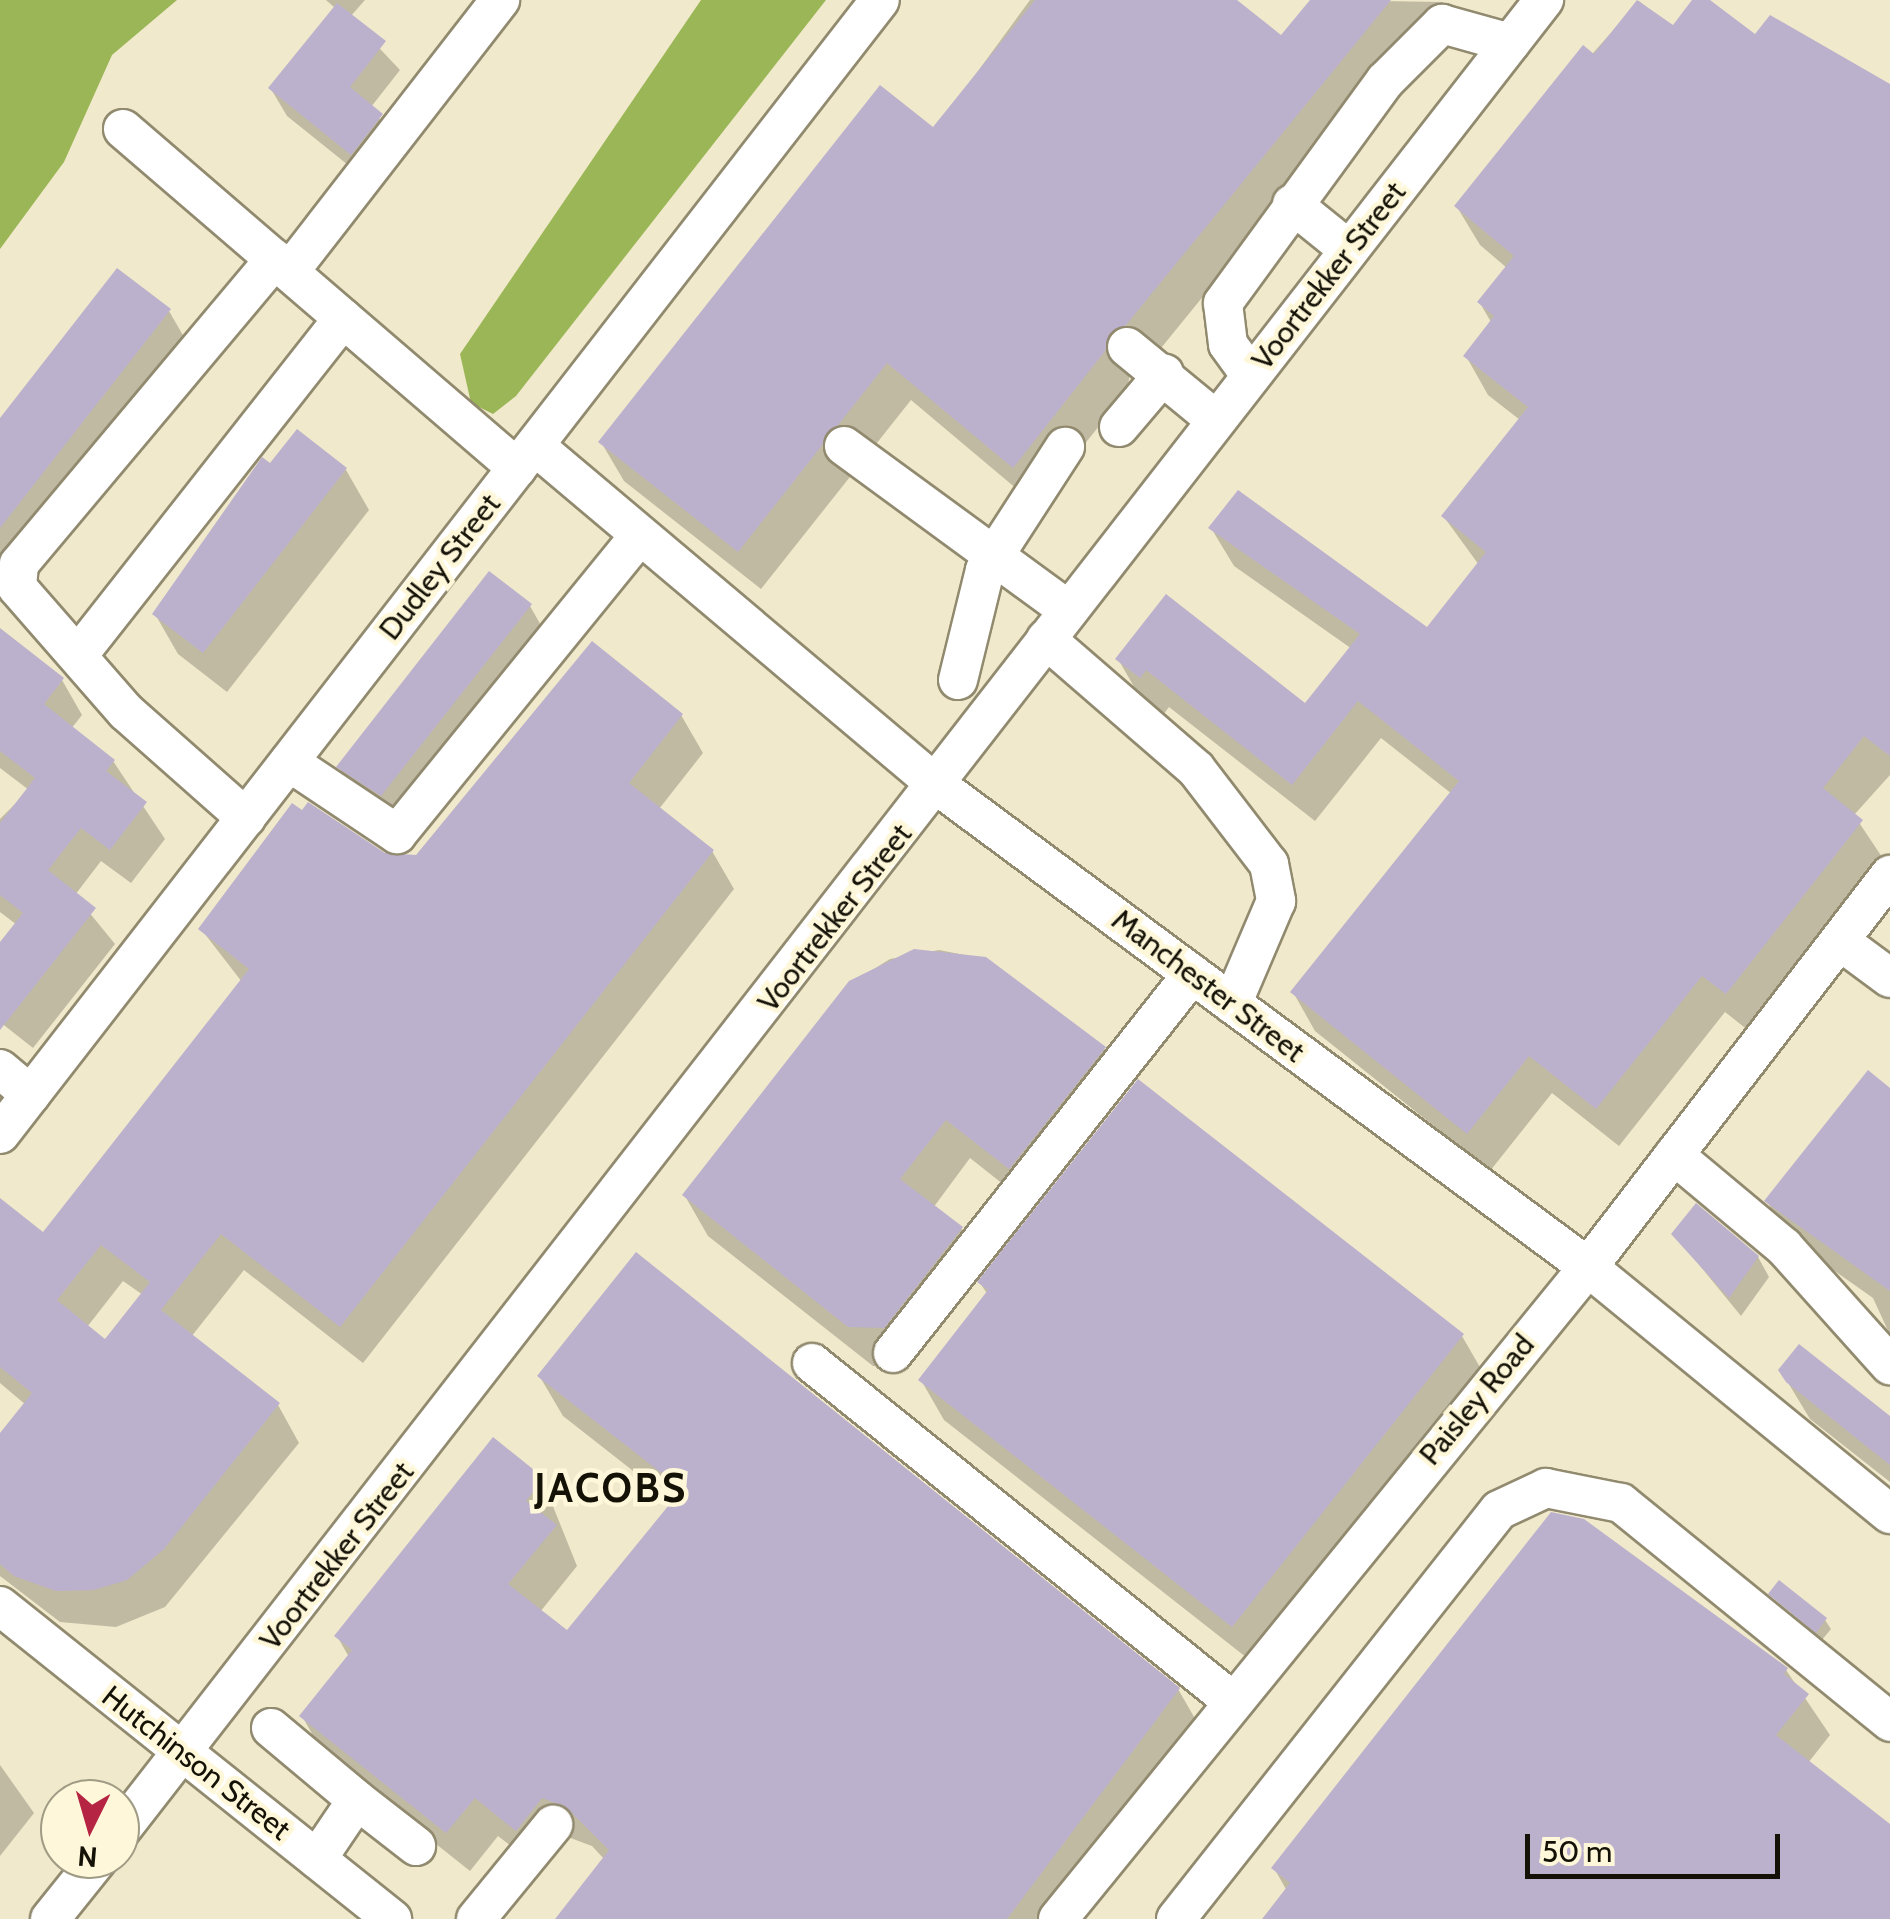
<!DOCTYPE html>
<html>
<head>
<meta charset="utf-8">
<style>
	body { margin:0 }
	#map { position:relative; width:1890px; height:1919px; overflow:hidden; background:#f1e9cc; font-family:Cabin,sans-serif }
	div>[style] { position:absolute }
	.forest>* { inset:0; background:#9bb656 }
	.shadow>* { inset:0; background:#0003 }
	.building>* { inset:0; background:#bbb1cc }
	.roads { filter:drop-shadow(2px 0 #918a6f) drop-shadow(-2px 0 #918a6f) drop-shadow(0 2px #918a6f) drop-shadow(0 -2px #918a6f) }
	.minor>* { height:38px; margin:-19px; padding:0 19px; transform-origin:19px; border-radius:19px; background:#fff }
	span { translate:-50% -50%; white-space:nowrap; text-align:center; line-height:1.15; -webkit-text-stroke:9px #fef7d9; paint-order:stroke }
	.street-label { font-size:30px; color:#141107 }
	.district-label { font-size:40px; color:#141107; font-weight:700; letter-spacing:2.5px }
	.north { position:absolute; left:40px; top:1779px; width:100px; height:100px; box-sizing:border-box; background:#fef7d9; border:2px solid #a09b85; border-radius:50%; rotate:185deg; font-size:28px; font-weight:700; line-height:40px; text-align:center; color:#141107 }
	.north::after { content:''; display:block; margin:auto; width:35px; height:45px; background:#b62443; clip-path:polygon(50% 0,100% 100%,50% 72%,0 100%) }
	.scale { position:absolute; left:1525px; top:1834px; width:255px; height:45px; box-sizing:border-box; border:5px solid #141107; border-top:0; padding-left:12px; font-size:30px; line-height:35px; white-space:nowrap; color:#141107; -webkit-text-stroke:8px #fef7d9; paint-order:stroke }
</style>
</head>
<body>
<div id="map">
	<div class="forest">
		<div style="clip-path:polygon(0 0,177px 0,112px 55px,64px 162px,0 249px)"></div>
		<div style="clip-path:polygon(701px 0,826px 0,516px 396px,493px 414px,471px 403px,460px 354px)"></div>
	</div>
	<div class="shadow">
		<div style="clip-path:polygon(326px 0,365px 0,350px 17px,400px 70px,371px 107px,397px 143px,368px 181px,287px 116px,271px 89px,335px 8px)"></div>
		<div style="clip-path:polygon(1030px 0,1233px 0,1282px 38px,1312px 0,1443px 2px,1148px 364px,1130px 373px,1127px 391px,1036px 505px,911px 400px,761px 589px,624px 481px,601px 442px,934px 131px)"></div>
		<div style="clip-path:polygon(1695px 0,1755px 37px,1890px 87px,1890px 775px,1854px 815px,1884px 860px,1749px 1031px,1725px 1012px,1619px 1146px,1552px 1093px,1490px 1171px,1315px 1031px,1293px 992px,1452px 794px,1381px 738px,1315px 821px,1169px 707px,1163px 715px,1140px 697px,1118px 659px,1305px 706px,1352px 649px,1234px 566px,1211px 528px,1428px 631px,1479px 565px,1444px 517px,1520px 420px,1488px 395px,1466px 356px,1491px 322px,1480px 303px,1507px 268px,1480px 245px,1457px 207px,1639px 1px,1673px 29px)"></div>
		<div style="clip-path:polygon(169px 311px,192px 351px,0 596px,0 422px)"></div>
		<div style="clip-path:polygon(298px 433px,346px 470px,369px 510px,227px 692px,178px 654px,155px 614px)"></div>
		<div style="clip-path:polygon(530px 606px,547px 636px,399px 825px,357px 797px,339px 767px)"></div>
		<div style="clip-path:polygon(0 631px,62px 680px,82px 715px,71px 729px,113px 761px,165px 839px,131px 883px,101px 861px,75px 895px,115px 944px,33px 1048px,0 1022px,0 946px,17px 925px,0 912px,0 819px,29px 790px,0 768px)"></div>
		<div style="clip-path:polygon(evenodd,681px 715px,703px 753px,659px 809px,712px 851px,734px 889px,363px 1363px,244px 1270px,191px 1337px,278px 1405px,299px 1443px,165px 1607px,116px 1627px,60px 1622px,0 1576px,0 1437px,26px 1405px,0 1383px,0 1201px,43px 1235px,242px 982px,201px 929px,384px 856px,417px 858px,681px 715px,123px 1281px,143px 1295px,106px 1342px,87px 1327px,123px 1281px)"></div>
		<div style="clip-path:polygon(939px 950px,985px 959px,1104px 1048px,1127px 1088px,1033px 1208px,970px 1158px,933px 1208px,962px 1229px,985px 1269px,907px 1368px,873px 1366px,708px 1236px,685px 1196px,851px 983px,890px 959px)"></div>
		<div style="clip-path:polygon(1890px 1091px,1890px 1335px,1873px 1298px,1788px 1238px,1767px 1201px)"></div>
		<div style="clip-path:polygon(1674px 1234px,1758px 1257px,1769px 1277px,1741px 1316px)"></div>
		<div style="clip-path:polygon(980px 1283px,1462px 1336px,1485px 1376px,1256px 1665px,944px 1420px,921px 1380px,988px 1295px)"></div>
		<div style="clip-path:polygon(1781px 1371px,1890px 1419px,1890px 1482px,1810px 1419px)"></div>
		<div style="clip-path:polygon(540px 1377px,1178px 1689px,1201px 1729px,1060px 1919px,558px 1919px,605px 1860px,592px 1846px,565px 1836px,539px 1868px,498px 1836px,470px 1871px,324px 1755px,302px 1716px,349px 1657px,337px 1636px,542px 1479px,577px 1566px,540px 1612px,568px 1634px,674px 1503px,563px 1416px)"></div>
		<div style="clip-path:polygon(1771px 1594px,1825px 1620px,1831px 1629px,1822px 1640px)"></div>
		<div style="clip-path:polygon(1786px 1670px,1830px 1735px,1808px 1763px,1890px 1827px,1890px 1919px,1265px 1919px,1287px 1891px,1274px 1868px)"></div>
		<div style="clip-path:polygon(0 1765px,34px 1813px,0 1856px)"></div>
	</div>
	<div class="building">
		<div style="clip-path:polygon(1035px 0,1237px 0,1281px 35px,1310px 0,1391px 0,1126px 325px,1109px 334px,1105px 351px,1013px 468px,887px 363px,738px 552px,598px 442px,880px 85px,933px 127px)"></div>
		<div style="clip-path:polygon(1637px 0,1673px 25px,1692px 0,1710px 0,1755px 34px,1770px 15px,1890px 84px,1890px 756px,1864px 736px,1823px 788px,1863px 820px,1726px 994px,1702px 976px,1596px 1109px,1529px 1056px,1467px 1134px,1290px 992px,1459px 781px,1358px 701px,1292px 785px,1146px 670px,1140px 678px,1115px 659px,1166px 594px,1305px 703px,1360px 634px,1208px 528px,1238px 490px,1427px 627px,1486px 552px,1441px 516px,1528px 407px,1463px 356px,1494px 316px,1477px 302px,1514px 256px,1454px 206px,1583px 45px,1594px 54px)"></div>
		<div style="clip-path:polygon(337px 3px,386px 41px,350px 87px,383px 114px,351px 155px,268px 88px)"></div>
		<div style="clip-path:polygon(117px 268px,171px 309px,0 528px,0 418px)"></div>
		<div style="clip-path:polygon(297px 429px,347px 468px,203px 653px,152px 614px,262px 457px,270px 463px)"></div>
		<div style="clip-path:polygon(489px 571px,532px 604px,381px 796px,336px 767px)"></div>
		<div style="clip-path:polygon(0 628px,64px 678px,44px 704px,115px 760px,106px 771px,147px 802px,110px 850px,81px 828px,48px 870px,96px 908px,0 1030px,0 942px,23px 913px,0 895px,0 823px,35px 778px,0 751px)"></div>
		<div style="clip-path:polygon(evenodd,592px 641px,683px 714px,629px 783px,714px 850px,340px 1327px,221px 1234px,161px 1310px,280px 1403px,164px 1549px,127px 1580px,94px 1590px,56px 1591px,14px 1576px,0 1564px,0 1433px,32px 1393px,0 1367px,0 1198px,43px 1232px,249px 969px,198px 929px,292px 803px,302px 810px,308px 802px,385px 853px,416px 855px,592px 641px,101px 1245px,150px 1282px,105px 1339px,57px 1300px,101px 1245px)"></div>
		<div style="clip-path:polygon(914px 949px,986px 957px,1106px 1047px,1009px 1169px,946px 1120px,900px 1179px,963px 1227px,884px 1328px,848px 1327px,682px 1195px,849px 981px)"></div>
		<div style="clip-path:polygon(1868px 1070px,1890px 1088px,1890px 1291px,1764px 1201px)"></div>
		<div style="clip-path:polygon(1138px 1079px,1464px 1334px,1232px 1627px,918px 1380px,988px 1290px,977px 1282px)"></div>
		<div style="clip-path:polygon(1696px 1203px,1759px 1256px,1729px 1298px,1671px 1234px)"></div>
		<div style="clip-path:polygon(636px 1252px,1180px 1688px,1007px 1919px,555px 1919px,609px 1850px,566px 1807px,542px 1798px,516px 1831px,475px 1798px,446px 1833px,299px 1716px,352px 1650px,334px 1636px,493px 1437px,544px 1478px,526px 1501px,557px 1525px,508px 1584px,567px 1630px,682px 1489px,537px 1376px)"></div>
		<div style="clip-path:polygon(1799px 1344px,1890px 1416px,1890px 1465px,1786px 1382px,1778px 1370px)"></div>
		<div style="clip-path:polygon(1551px 1512px,1584px 1519px,1788px 1668px,1784px 1674px,1809px 1694px,1776px 1735px,1890px 1824px,1890px 1919px,1262px 1919px,1290px 1883px,1271px 1868px)"></div>
		<div style="clip-path:polygon(1779px 1580px,1827px 1618px,1816px 1633px,1768px 1594px)"></div>
	</div>
	<div class="roads">
		<div class="minor">
			<div style="left:123px;top:129px;width:520px;rotate:40.71deg"></div>
			<div style="left:1292px;top:204px;width:73px;rotate:38.9deg"></div>
			<div style="left:290px;top:271px;width:343px;rotate:-52.2deg"></div>
			<div style="left:1127px;top:347px;width:115px;rotate:39.4deg"></div>
			<div style="left:1251px;top:376px;width:39px;rotate:-126deg"></div>
			<div style="left:1228px;top:344px;width:41px;rotate:-97deg"></div>
			<div style="left:1223px;top:303px;width:275px;rotate:-53.9deg"></div>
			<div style="left:1385px;top:81px;width:81px;rotate:-45deg"></div>
			<div style="left:1442px;top:24px;width:71px;rotate:15.6deg"></div>
			<div style="left:1119px;top:427px;width:70px;rotate:-49.7deg"></div>
			<div style="left:535px;top:446px;width:527px;rotate:40.15deg"></div>
			<div style="left:938px;top:786px;width:809px;rotate:36.5deg"></div>
			<div style="left:1588px;top:1267px;width:390px;rotate:39.3deg"></div>
			<div style="left:844px;top:446px;width:278px;rotate:36.2deg"></div>
			<div style="left:1046px;top:639px;width:198px;rotate:40.9deg"></div>
			<div style="left:1196px;top:769px;width:120px;rotate:52.5deg"></div>
			<div style="left:1269px;top:864px;width:38px;rotate:79deg"></div>
			<div style="left:1276px;top:901px;width:112px;rotate:113.1deg"></div>
			<div style="left:79px;top:654px;width:427px;rotate:-51.8deg"></div>
			<div style="left:958px;top:680px;width:113px;rotate:-76.2deg"></div>
			<div style="left:985px;top:570px;width:147px;rotate:-57deg"></div>
			<div style="left:289px;top:762px;width:130px;rotate:33.7deg"></div>
			<div style="left:397px;top:834px;width:385px;rotate:-50.9deg"></div>
			<div style="left:246px;top:818px;width:160px;rotate:-138.5deg"></div>
			<div style="left:126px;top:712px;width:166px;rotate:-131.1deg"></div>
			<div style="left:17px;top:587px;width:23px;rotate:-85deg"></div>
			<div style="left:19px;top:564px;width:398px;rotate:-50deg"></div>
			<div style="left:1840px;top:941px;width:62px;rotate:36.5deg"></div>
			<div style="left:0;top:1069px;width:40px;rotate:40deg"></div>
			<div style="left:0;top:1134px;width:1435px;rotate:-52.19deg"></div>
			<div style="left:1674px;top:1155px;width:143px;rotate:39.9deg"></div>
			<div style="left:1784px;top:1247px;width:159px;rotate:48.1deg"></div>
			<div style="left:893px;top:1353px;width:483px;rotate:-51.7deg"></div>
			<div style="left:812px;top:1363px;width:538px;rotate:38.81deg"></div>
			<div style="left:0;top:1606px;width:502px;rotate:38.61deg"></div>
			<div style="left:271px;top:1728px;width:112px;rotate:39.9deg"></div>
			<div style="left:120px;top:1831px;width:2320px;rotate:-52.13deg"></div>
			<div style="left:317px;top:1859px;width:71px;rotate:-55.9deg"></div>
			<div style="left:357px;top:1800px;width:75px;rotate:37.9deg"></div>
			<div style="left:50px;top:1919px;width:77px;rotate:-51.3deg"></div>
			<div style="left:476px;top:1919px;width:122px;rotate:-50.7deg"></div>
			<div style="left:1058px;top:1919px;width:840px;rotate:-50.89deg"></div>
			<div style="left:1588px;top:1267px;width:495px;rotate:-52.4deg"></div>
			<div style="left:1176px;top:1919px;width:521px;rotate:-51.7deg"></div>
			<div style="left:1499px;top:1510px;width:52px;rotate:-25.1deg"></div>
			<div style="left:1546px;top:1488px;width:76px;rotate:11.3deg"></div>
			<div style="left:1621px;top:1503px;width:347px;rotate:39.1deg"></div>
		</div>
	</div>
	<div class="street-label">
		<span style="left:1329px;top:276px;rotate:-52deg">Voortrekker Street</span>
		<span style="left:440px;top:567px;rotate:-52deg">Dudley Street</span>
		<span style="left:835px;top:918px;rotate:-52deg">Voortrekker Street</span>
		<span style="left:1208px;top:986px;rotate:37deg">Manchester Street</span>
		<span style="left:1477px;top:1400px;rotate:-50deg">Paisley Road</span>
		<span style="left:337px;top:1556px;rotate:-52deg">Voortrekker Street</span>
		<span style="left:196px;top:1763px;rotate:38deg">Hutchinson Street</span>
	</div>
	<div class="district-label">
		<span style="left:611px;top:1488px">JACOBS</span>
	</div>
	<div class="north">N</div>
	<div class="scale">50 m</div>
</div>
</body>
</html>
